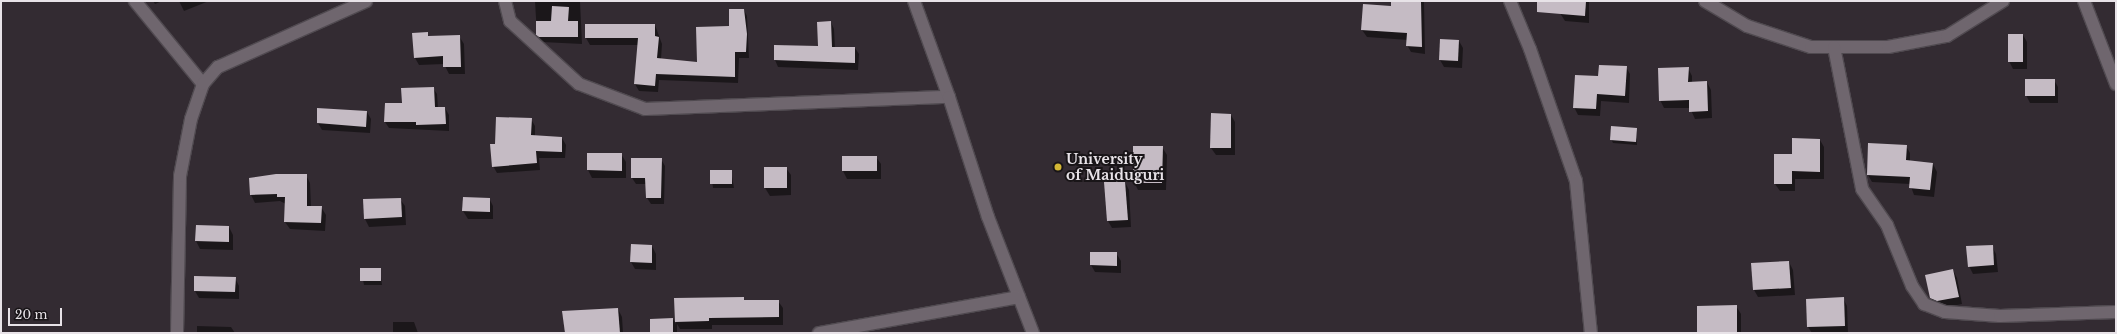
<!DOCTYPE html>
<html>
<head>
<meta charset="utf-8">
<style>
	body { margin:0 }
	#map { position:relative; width:2117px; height:334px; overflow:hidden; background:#332b32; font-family:"Libre Baskerville",serif }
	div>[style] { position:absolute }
	.shadow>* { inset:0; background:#0007 }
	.building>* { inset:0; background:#c5bbc4 }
	.roads { filter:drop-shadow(1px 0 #504a50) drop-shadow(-1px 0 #504a50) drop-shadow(0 1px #504a50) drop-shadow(0 -1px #504a50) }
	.minor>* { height:12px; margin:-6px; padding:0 6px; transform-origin:6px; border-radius:6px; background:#6f666e }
	.dots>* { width:11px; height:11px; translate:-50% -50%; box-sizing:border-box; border:2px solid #191518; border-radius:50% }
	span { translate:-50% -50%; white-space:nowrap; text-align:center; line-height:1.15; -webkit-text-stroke:4px #191518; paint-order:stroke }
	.poi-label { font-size:14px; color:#e8e3e8; font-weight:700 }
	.left { translate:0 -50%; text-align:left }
	.frame { position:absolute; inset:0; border:2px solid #e8e3e8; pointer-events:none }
	.scale { position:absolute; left:8px; top:308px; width:54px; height:18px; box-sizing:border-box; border:2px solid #e8e3e8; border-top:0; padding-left:5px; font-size:12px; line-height:14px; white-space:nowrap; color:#e8e3e8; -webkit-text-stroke:3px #191518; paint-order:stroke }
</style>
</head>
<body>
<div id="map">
	<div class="shadow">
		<div style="clip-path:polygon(153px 1px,162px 1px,155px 4px)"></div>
		<div style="clip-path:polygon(179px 1px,209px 1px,184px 11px)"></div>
		<div style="clip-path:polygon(535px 1px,580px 1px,582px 44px,542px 42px,537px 35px)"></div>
		<div style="clip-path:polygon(1392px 1px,1424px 1px,1425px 54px,1411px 52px,1407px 45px,1408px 40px,1367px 37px,1362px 30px,1392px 7px)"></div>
		<div style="clip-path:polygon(1561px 1px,1589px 1px,1589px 23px,1565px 21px,1560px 13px)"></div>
		<div style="clip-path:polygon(744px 10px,747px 16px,749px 58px,739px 58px,738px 83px,659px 80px,658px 92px,639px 91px,635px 84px,639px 45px,590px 45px,586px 38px,586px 25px,655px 25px,662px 44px,661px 59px,698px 63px)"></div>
		<div style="clip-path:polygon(831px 22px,834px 29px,835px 48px,855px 48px,859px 54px,858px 70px,778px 67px,775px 60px,775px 46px,819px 47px)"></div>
		<div style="clip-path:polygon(427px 34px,429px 37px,459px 36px,464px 44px,465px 74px,449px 74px,444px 64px,419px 65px,415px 58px)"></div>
		<div style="clip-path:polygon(2023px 35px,2027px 42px,2027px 69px,2013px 69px,2009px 61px)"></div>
		<div style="clip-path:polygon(1459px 41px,1463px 48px,1462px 68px,1444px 67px,1440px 60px)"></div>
		<div style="clip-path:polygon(1626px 67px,1630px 74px,1629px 103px,1601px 101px,1600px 116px,1578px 115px,1574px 107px,1599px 77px)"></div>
		<div style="clip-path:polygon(1688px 68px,1692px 76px,1692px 83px,1707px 82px,1711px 90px,1712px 118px,1695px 119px,1690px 108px,1664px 108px,1660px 100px)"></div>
		<div style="clip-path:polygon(2054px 80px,2058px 87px,2058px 103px,2030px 103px,2026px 95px)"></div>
		<div style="clip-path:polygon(433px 88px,437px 94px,438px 108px,445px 108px,449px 115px,449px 131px,389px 128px,385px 122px)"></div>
		<div style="clip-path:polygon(367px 112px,371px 119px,370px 133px,322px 130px,318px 123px)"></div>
		<div style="clip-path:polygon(1231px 115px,1235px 122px,1235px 155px,1216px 155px,1211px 148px)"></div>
		<div style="clip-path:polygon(531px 119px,535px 126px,535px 136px,562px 138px,566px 145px,565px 158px,539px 158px,540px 170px,497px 173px,493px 166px,496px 145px)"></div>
		<div style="clip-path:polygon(1636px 129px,1637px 145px,1613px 143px,1611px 139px)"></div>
		<div style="clip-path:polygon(1820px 140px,1824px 147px,1824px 179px,1795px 179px,1795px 191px,1780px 191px,1775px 184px,1792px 155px)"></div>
		<div style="clip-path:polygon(1906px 146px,1910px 153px,1910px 162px,1933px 164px,1937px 172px,1934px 197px,1914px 195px,1910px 184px,1872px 182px,1868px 175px)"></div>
		<div style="clip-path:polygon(1162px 147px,1167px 155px,1166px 190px,1138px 190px,1134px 182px)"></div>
		<div style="clip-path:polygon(588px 154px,621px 154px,626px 162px,626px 178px,592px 178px,588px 170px)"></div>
		<div style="clip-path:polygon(843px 157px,876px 157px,881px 164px,881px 179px,847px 179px,843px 171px)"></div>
		<div style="clip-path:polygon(661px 159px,665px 166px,664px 204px,651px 204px,647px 198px,646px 184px,636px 184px,632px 178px)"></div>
		<div style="clip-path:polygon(765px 168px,786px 168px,791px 175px,791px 195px,770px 196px,765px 188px)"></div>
		<div style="clip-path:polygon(711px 171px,731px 171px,734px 188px,713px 188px)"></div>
		<div style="clip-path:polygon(306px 175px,310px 183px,311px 207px,321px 207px,326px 215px,325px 231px,290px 229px,285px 222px,286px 204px,280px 201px,255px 203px,251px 195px,250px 179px)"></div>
		<div style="clip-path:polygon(1125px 182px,1129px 190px,1131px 227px,1112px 228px,1108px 221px)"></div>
		<div style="clip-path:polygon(464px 198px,489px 198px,493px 206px,493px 219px,468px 219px,463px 211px)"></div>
		<div style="clip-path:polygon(400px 199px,405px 206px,406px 225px,369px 227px,365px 219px,364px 200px)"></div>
		<div style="clip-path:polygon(196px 226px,229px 227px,233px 235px,233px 250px,200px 249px,196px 241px)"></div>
		<div style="clip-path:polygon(652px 246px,656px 254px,656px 270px,635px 269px,631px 262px)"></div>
		<div style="clip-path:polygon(1992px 246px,1996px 254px,1998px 272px,1973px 274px,1969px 266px)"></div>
		<div style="clip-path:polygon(1116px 253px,1121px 261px,1121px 273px,1095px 272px,1091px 265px)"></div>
		<div style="clip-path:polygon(1789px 262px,1793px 270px,1795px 295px,1758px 297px,1754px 290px)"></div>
		<div style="clip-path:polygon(361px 269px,380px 269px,382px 285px,364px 285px)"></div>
		<div style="clip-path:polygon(1953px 270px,1957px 278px,1962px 304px,1942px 308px,1936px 306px,1931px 298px)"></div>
		<div style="clip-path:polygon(235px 278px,239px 286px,239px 299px,199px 298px,195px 291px)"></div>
		<div style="clip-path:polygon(675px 298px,778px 301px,783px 308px,783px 325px,712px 325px,712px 329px,680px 329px,677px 324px,677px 333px,651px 333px,673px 319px,676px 324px)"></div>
		<div style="clip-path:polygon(1843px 298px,1847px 306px,1848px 333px,1812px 333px,1808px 327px,1807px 300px)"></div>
		<div style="clip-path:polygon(1736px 306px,1741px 314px,1741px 333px,1699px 333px)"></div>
		<div style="clip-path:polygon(618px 309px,622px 317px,623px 333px,566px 333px)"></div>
		<div style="clip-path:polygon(393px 322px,414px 322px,418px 333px,393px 333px)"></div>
		<div style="clip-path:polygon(197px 326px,231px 327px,235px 333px,197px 333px)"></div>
	</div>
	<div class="building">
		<div style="clip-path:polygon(1391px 1px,1421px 1px,1422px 47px,1406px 46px,1407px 33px,1361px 30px,1363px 4px,1391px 6px)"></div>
		<div style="clip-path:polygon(1537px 1px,1586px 1px,1585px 16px,1537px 12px)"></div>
		<div style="clip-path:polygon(552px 6px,569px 7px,568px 21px,578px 21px,578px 37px,539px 37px,536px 35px,536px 21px,551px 21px)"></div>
		<div style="clip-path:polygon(729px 9px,744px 9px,747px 34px,746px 52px,735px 52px,735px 77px,656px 74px,655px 86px,634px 84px,638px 38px,585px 38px,585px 24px,655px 24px,655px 36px,659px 37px,657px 58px,697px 62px,696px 27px,729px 26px)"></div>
		<div style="clip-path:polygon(831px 21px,832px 47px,855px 47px,855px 63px,774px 60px,774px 45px,818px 46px,817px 22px)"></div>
		<div style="clip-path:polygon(428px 32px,428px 36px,460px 35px,461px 67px,443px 67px,443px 56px,414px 58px,412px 33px)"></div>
		<div style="clip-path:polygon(2008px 34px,2023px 34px,2023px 62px,2008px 62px)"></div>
		<div style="clip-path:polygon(1440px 39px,1459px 40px,1458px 61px,1439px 60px)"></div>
		<div style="clip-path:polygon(1599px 65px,1627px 66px,1625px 96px,1597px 94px,1596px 109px,1573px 108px,1575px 75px,1598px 76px)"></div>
		<div style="clip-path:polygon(1689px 67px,1688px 82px,1707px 81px,1708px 111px,1689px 112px,1689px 100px,1659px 101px,1658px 68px)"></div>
		<div style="clip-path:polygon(2025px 79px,2055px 79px,2055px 96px,2025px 96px)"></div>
		<div style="clip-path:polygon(434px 87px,435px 107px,445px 107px,446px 124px,416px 125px,416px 122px,384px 122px,385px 103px,402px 103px,401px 88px)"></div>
		<div style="clip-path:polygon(317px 108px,367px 111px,366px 127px,317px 123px)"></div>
		<div style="clip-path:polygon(1211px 113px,1231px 114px,1231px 148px,1210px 148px)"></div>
		<div style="clip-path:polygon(496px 117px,532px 118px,531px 135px,562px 137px,562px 152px,536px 151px,537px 163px,492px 167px,490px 144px,495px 144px)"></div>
		<div style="clip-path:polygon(1611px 126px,1637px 128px,1636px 142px,1610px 140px)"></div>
		<div style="clip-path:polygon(1792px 138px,1820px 139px,1820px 172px,1792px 171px,1792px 184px,1774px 184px,1774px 154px,1792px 154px)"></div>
		<div style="clip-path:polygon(1868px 143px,1907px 145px,1906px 160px,1933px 163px,1930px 190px,1909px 188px,1910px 177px,1867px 175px)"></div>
		<div style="clip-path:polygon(1133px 146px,1163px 146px,1162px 183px,1133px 183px)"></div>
		<div style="clip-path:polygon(587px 153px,622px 153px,622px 171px,587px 170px)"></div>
		<div style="clip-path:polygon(842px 156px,877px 156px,877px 171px,842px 171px)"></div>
		<div style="clip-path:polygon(631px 158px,662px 158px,661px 198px,646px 198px,645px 178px,631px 178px)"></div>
		<div style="clip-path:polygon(764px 167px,787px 167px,787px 188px,764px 188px)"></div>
		<div style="clip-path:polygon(710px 170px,732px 170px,732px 184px,710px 184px)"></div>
		<div style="clip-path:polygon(276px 174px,307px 174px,307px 206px,322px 206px,321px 223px,284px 222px,285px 197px,277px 197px,277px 194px,250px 195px,249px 178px)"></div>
		<div style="clip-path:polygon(1125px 181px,1128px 220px,1107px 221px,1104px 182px)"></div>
		<div style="clip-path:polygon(463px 197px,490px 198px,490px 212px,462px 211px)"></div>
		<div style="clip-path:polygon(401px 198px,402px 217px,364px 219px,363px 199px)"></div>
		<div style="clip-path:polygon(196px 225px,229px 226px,229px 242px,195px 241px)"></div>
		<div style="clip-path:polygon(631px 244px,652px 245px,652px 263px,630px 262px)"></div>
		<div style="clip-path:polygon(1993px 245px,1994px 265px,1968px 267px,1966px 246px)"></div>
		<div style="clip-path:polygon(1090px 252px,1117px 252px,1117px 266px,1090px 265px)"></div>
		<div style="clip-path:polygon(1789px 261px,1791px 288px,1753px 290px,1751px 263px)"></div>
		<div style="clip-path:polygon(360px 268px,381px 268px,381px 281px,360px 281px)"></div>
		<div style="clip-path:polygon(1953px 269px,1959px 297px,1937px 301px,1930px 298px,1925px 275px)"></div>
		<div style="clip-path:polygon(194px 276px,236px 277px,235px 292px,194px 291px)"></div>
		<div style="clip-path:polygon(744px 297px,744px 300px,779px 300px,779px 317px,709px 318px,709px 321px,675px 322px,674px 298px)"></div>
		<div style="clip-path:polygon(1844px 297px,1845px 326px,1807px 327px,1806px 299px)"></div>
		<div style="clip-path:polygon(1737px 305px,1737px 332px,1697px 332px,1697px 306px)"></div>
		<div style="clip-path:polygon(618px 308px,620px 333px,565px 333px,562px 311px)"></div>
		<div style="clip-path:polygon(673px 318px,673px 333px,650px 333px,650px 319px)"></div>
	</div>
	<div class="roads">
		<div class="minor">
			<div style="left:135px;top:1px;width:107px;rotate:50.7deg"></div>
			<div style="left:505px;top:1px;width:21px;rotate:76deg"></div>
			<div style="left:510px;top:21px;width:93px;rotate:42.4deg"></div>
			<div style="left:579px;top:84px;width:71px;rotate:20.7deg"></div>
			<div style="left:645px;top:109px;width:304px;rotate:-2.3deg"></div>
			<div style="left:914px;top:1px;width:102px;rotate:70deg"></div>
			<div style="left:949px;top:97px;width:126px;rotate:72deg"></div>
			<div style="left:988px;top:217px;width:124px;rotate:68.8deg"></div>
			<div style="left:1510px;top:1px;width:52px;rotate:67.4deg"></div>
			<div style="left:1530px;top:49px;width:140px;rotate:70.8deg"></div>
			<div style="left:1576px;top:181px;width:153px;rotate:84.4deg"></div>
			<div style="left:1705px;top:1px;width:49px;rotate:30.8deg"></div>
			<div style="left:1747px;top:26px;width:67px;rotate:18.2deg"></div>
			<div style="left:1811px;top:47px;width:77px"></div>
			<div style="left:1888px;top:47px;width:60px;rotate:-10.6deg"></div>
			<div style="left:1947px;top:36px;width:66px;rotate:-32deg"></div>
			<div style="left:2084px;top:1px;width:89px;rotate:68.9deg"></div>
			<div style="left:1834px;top:47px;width:145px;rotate:78.8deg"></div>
			<div style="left:1862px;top:189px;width:44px;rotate:55.2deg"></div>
			<div style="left:1887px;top:225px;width:66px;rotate:67.7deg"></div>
			<div style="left:1912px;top:286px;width:22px;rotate:56deg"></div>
			<div style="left:1924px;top:304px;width:22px;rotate:21deg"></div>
			<div style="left:1945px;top:312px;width:55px;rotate:4.2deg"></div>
			<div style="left:2000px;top:316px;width:116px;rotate:-2deg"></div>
			<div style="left:177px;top:333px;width:157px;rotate:-88.9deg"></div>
			<div style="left:180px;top:176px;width:58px;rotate:-79.1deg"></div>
			<div style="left:191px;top:119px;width:37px;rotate:-71deg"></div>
			<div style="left:203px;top:84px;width:23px;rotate:-49deg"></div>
			<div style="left:218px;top:67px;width:162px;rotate:-24deg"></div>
			<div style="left:819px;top:333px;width:203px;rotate:-10.2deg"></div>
		</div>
	</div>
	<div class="dots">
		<div style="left:1058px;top:167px;background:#d3b635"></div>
	</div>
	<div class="poi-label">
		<span class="left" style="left:1066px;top:167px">University<br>of Maiduguri</span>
	</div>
	<div class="frame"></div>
	<div class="scale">20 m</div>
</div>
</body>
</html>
